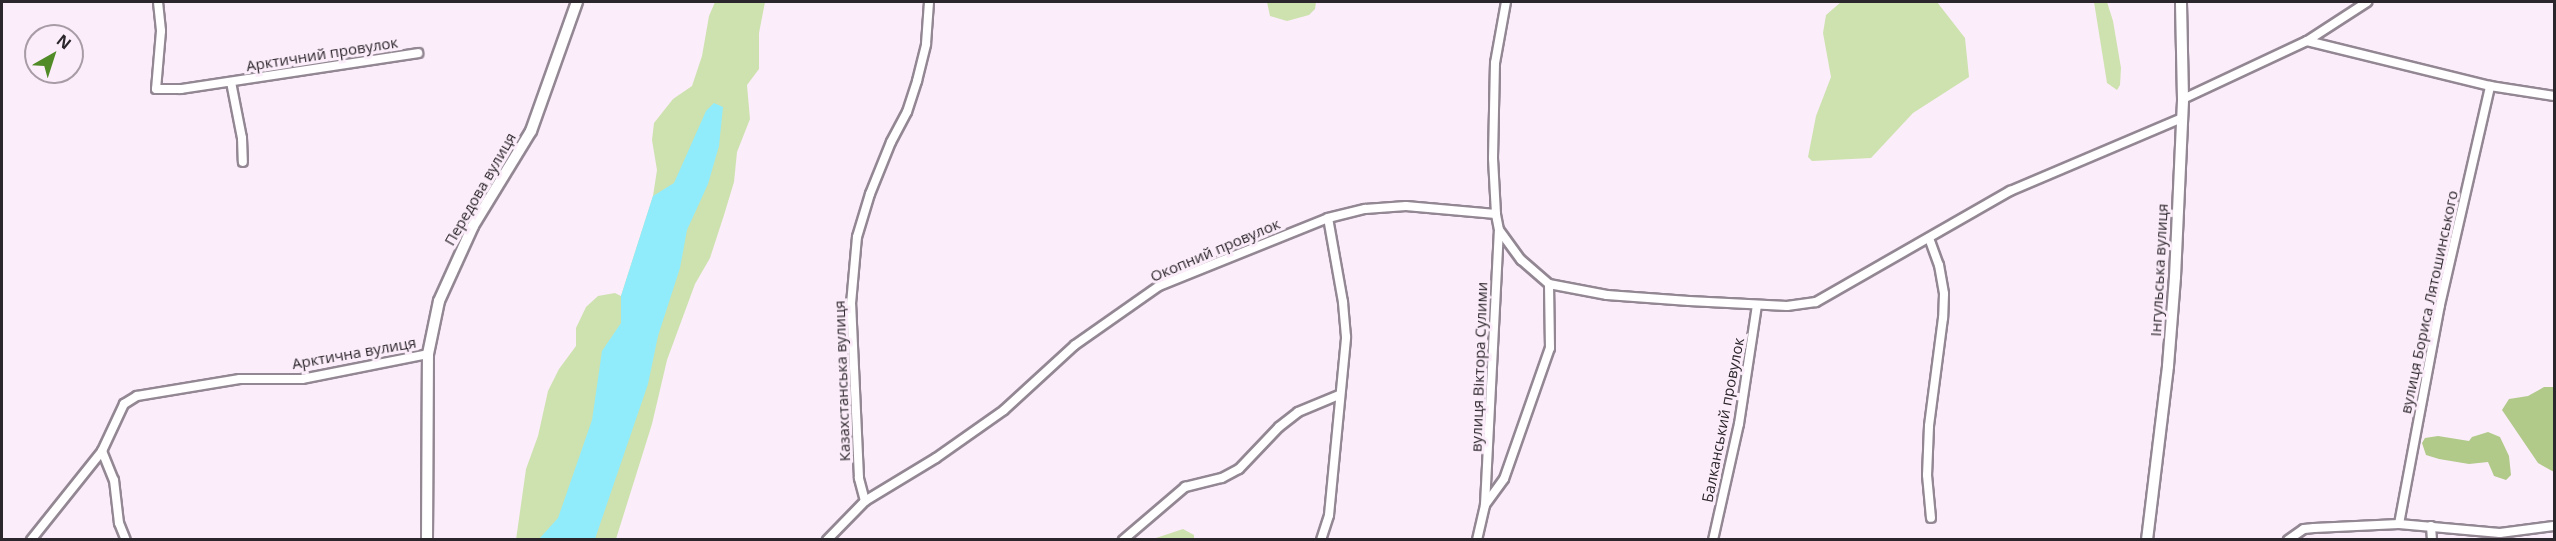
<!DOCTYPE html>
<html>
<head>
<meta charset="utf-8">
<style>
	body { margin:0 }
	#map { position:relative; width:2556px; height:541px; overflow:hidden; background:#fbedfa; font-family:"Open Sans",sans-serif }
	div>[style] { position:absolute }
	.green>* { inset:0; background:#cee2af }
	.forest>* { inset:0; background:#b1ca8a }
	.water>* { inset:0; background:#90ebfb }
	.roads { filter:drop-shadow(2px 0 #938793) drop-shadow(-2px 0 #938793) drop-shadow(0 2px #938793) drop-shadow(0 -2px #938793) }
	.minor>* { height:8px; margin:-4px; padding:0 4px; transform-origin:4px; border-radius:4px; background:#fff }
	.tertiary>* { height:10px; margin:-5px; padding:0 5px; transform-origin:5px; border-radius:5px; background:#fff }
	span { translate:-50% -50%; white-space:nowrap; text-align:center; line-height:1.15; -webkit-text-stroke:6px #fbedfa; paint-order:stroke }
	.street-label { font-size:15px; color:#2b262b }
	.frame { position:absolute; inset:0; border:3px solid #2b262b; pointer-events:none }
	.north { position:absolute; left:24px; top:24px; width:60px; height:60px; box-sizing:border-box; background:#fbedfa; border:2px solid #a89da7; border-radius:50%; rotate:39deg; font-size:16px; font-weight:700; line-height:24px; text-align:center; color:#2b262b }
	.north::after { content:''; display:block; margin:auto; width:21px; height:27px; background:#518b28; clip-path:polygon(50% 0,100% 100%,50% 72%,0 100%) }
</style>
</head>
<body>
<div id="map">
	<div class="green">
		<div style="clip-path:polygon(715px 2px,765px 2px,759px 33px,759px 69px,747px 85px,750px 119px,737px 152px,734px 182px,724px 215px,710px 258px,695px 284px,667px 360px,652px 424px,616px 539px,516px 540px,526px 469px,538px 436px,548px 391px,559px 369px,576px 346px,576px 328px,586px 307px,598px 296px,615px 293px,621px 296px,653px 196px,657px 170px,652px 140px,654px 123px,673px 99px,692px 86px,702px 56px,709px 16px)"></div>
		<div style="clip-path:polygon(1267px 2px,1316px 2px,1315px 9px,1309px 15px,1287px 21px,1270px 16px)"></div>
		<div style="clip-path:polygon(1841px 2px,1937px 2px,1965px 38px,1969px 77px,1913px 113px,1871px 158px,1812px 161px,1808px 157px,1816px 116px,1831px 77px,1823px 33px,1826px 15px)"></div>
		<div style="clip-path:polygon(2094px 2px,2107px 2px,2113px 21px,2121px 68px,2120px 85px,2117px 90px,2107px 83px)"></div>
		<div style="clip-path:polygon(1183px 529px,1194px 535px,1194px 539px,1153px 539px)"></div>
	</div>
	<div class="forest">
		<div style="clip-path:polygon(2544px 387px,2554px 387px,2554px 472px,2538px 463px,2502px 410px,2509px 399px,2528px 396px)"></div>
		<div style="clip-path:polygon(2488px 432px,2500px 437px,2509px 456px,2511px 475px,2506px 480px,2494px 476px,2488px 462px,2469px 464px,2439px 459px,2426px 455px,2422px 443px,2425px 438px,2438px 436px,2469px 441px,2472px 437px)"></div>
	</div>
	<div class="water">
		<div style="clip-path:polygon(714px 103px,723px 107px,719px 146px,708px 184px,687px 230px,680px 268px,658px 336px,648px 384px,595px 539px,539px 539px,558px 518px,592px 420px,602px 351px,621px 323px,621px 296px,653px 196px,674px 183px,706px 111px)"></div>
	</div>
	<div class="roads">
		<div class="minor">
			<div style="left:158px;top:2px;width:29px;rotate:84deg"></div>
			<div style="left:161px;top:31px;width:58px;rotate:94.9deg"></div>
			<div style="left:156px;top:89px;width:25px"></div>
			<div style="left:181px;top:89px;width:240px;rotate:-8.6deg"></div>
			<div style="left:2307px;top:41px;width:72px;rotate:-33deg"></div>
			<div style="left:231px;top:82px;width:57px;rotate:78.9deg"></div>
			<div style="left:242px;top:138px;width:24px;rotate:88deg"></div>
			<div style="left:2183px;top:99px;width:137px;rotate:-25.1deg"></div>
			<div style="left:2307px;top:41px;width:188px;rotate:13.8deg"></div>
			<div style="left:2490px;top:86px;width:65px;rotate:8.9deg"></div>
			<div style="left:1929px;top:238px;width:29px;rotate:70deg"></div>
			<div style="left:1939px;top:265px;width:29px;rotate:80deg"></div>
			<div style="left:1944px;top:294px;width:24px;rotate:92deg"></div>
			<div style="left:1943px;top:318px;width:109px;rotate:97.4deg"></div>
			<div style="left:1929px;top:426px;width:49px;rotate:92.3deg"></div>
			<div style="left:1927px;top:475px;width:43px;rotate:84.7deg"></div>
			<div style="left:1549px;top:284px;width:59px;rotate:10.7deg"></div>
			<div style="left:1607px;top:295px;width:82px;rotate:4.2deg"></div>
			<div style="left:1689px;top:301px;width:98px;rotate:2.9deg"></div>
			<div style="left:1787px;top:306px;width:29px;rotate:-8deg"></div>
			<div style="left:1816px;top:302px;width:224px;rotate:-29.8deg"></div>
			<div style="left:2010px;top:191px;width:187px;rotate:-23deg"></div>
			<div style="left:102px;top:451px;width:31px;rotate:68deg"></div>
			<div style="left:114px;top:480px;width:43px;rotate:83.4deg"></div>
			<div style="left:119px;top:523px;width:18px;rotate:68deg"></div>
			<div style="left:865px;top:501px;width:24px;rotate:-105deg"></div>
			<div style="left:859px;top:478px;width:174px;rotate:-92.6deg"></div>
			<div style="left:851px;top:304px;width:67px;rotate:-84.9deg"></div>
			<div style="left:857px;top:237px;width:45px;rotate:-73.2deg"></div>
			<div style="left:870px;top:194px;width:56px;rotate:-68deg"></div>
			<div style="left:891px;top:142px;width:34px;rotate:-62deg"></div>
			<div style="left:907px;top:112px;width:33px;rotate:-72deg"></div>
			<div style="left:917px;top:81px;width:38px;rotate:-76deg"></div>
			<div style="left:926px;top:44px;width:42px;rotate:-85.9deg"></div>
			<div style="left:1485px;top:505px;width:274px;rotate:-87.1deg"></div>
			<div style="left:2399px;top:524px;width:223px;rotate:-79.4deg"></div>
			<div style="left:2440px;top:305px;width:225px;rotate:-77.1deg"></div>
			<div style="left:2431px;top:526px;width:14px;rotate:86deg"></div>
			<div style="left:31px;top:540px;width:114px;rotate:-51.4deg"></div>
			<div style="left:102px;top:451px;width:52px;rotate:-64.9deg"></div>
			<div style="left:124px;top:404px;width:15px;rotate:-32deg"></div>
			<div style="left:137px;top:396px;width:104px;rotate:-9.4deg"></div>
			<div style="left:240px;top:379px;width:62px"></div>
			<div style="left:302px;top:379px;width:128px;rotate:-11.2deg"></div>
			<div style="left:827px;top:540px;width:54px;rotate:-45.7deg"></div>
			<div style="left:865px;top:501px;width:83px;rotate:-31.2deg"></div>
			<div style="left:936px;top:458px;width:83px;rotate:-35.2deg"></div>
			<div style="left:1004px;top:410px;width:96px;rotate:-42.5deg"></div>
			<div style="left:1075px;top:345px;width:103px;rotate:-35.1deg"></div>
			<div style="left:1159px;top:286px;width:182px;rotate:-21.9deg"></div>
			<div style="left:1328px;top:218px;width:38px;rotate:-14deg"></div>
			<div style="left:1365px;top:209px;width:41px;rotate:-4.2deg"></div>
			<div style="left:1406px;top:206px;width:90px;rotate:5.1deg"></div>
			<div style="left:1123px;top:540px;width:82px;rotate:-40.5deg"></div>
			<div style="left:1185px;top:487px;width:38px;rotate:-14deg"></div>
			<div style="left:1222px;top:478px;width:19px;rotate:-28deg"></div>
			<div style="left:1239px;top:469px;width:58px;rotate:-46.4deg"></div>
			<div style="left:1279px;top:427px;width:24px;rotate:-38deg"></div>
			<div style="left:1298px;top:412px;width:44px;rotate:-22.5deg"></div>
			<div style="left:1321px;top:540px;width:26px;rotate:-72deg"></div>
			<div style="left:1329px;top:515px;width:179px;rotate:-84.5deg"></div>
			<div style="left:1346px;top:337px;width:35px;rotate:-95deg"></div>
			<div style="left:1343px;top:302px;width:85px;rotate:-100.1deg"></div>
			<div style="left:1477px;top:540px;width:36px;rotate:-77deg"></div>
			<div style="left:1485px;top:505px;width:32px;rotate:-54deg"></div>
			<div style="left:1504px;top:479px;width:139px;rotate:-70.7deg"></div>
			<div style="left:1550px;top:348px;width:64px;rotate:-90.9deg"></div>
			<div style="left:1549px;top:284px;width:37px;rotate:-139deg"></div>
			<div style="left:1521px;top:260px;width:37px;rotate:-126deg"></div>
			<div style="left:1499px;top:230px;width:16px;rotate:-101deg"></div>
			<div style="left:1496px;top:214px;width:56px;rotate:-93.1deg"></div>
			<div style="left:1493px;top:158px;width:95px;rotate:-88.8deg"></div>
			<div style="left:1495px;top:63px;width:62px;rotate:-79.8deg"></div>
			<div style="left:1713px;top:540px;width:119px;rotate:-77.4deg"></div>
			<div style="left:1739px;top:424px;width:120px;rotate:-81.4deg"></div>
			<div style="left:2288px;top:540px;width:19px;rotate:-35deg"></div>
			<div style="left:2304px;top:529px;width:10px;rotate:-6deg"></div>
			<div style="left:2314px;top:528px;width:85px;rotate:-2.7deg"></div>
			<div style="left:2399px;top:524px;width:101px;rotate:5.1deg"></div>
			<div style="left:2500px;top:533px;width:54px;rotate:-7.4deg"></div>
		</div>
		<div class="tertiary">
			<div style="left:427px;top:540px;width:186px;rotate:-89.7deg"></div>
			<div style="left:428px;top:354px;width:54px;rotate:-78.3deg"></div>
			<div style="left:439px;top:301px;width:82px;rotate:-65.6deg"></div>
			<div style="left:473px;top:226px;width:111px;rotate:-58.6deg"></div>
			<div style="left:531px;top:131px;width:137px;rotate:-70.4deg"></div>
			<div style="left:2147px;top:540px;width:175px;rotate:-83.1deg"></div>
			<div style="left:2168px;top:366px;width:89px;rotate:-85.5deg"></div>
			<div style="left:2175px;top:277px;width:178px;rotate:-87.4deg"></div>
			<div style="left:2183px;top:99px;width:97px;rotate:-91.2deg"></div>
		</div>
	</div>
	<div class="street-label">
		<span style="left:322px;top:54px;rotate:-9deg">Арктичний провулок</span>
		<span style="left:480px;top:189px;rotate:-60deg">Передова вулиця</span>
		<span style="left:1215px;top:250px;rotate:-23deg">Окопний провулок</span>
		<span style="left:2159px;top:270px;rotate:-87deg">Інгульська вулиця</span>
		<span style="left:2429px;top:302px;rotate:-78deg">вулиця Бориса Лятошинського</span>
		<span style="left:354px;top:353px;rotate:-10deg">Арктична вулиця</span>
		<span style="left:1479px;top:367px;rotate:-88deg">вулиця Віктора Сулими</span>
		<span style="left:842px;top:381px;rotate:-92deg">Казахстанська вулиця</span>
		<span style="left:1723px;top:420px;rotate:-79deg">Балканський провулок</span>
	</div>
	<div class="frame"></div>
	<div class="north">N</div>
</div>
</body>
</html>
